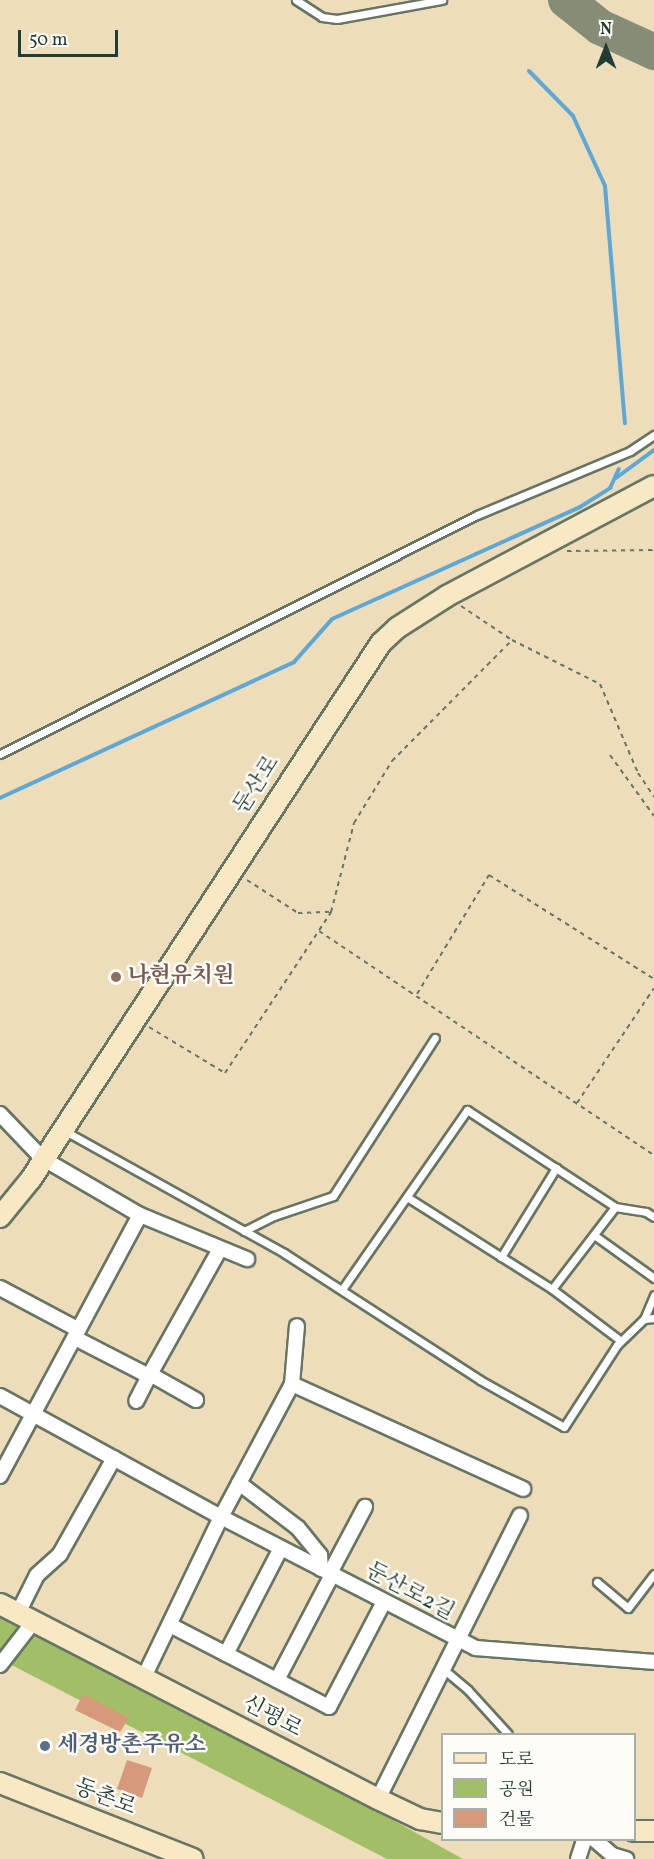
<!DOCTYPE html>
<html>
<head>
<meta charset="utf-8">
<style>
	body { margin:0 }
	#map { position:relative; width:654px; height:1859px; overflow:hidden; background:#edddba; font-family:Vollkorn,"Noto Serif KR",serif }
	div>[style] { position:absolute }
	.green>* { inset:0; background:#a2bf67 }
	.stream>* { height:4px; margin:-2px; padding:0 2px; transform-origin:2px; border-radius:2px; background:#5ea8d6 }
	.taxiway>* { height:36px; margin:-18px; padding:0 18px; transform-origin:18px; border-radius:18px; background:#868d77 }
	.building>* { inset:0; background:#d7997c }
	.path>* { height:2px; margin-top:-1px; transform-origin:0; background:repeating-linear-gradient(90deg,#677563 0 4.5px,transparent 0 9px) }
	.roads { filter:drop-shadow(2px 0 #677563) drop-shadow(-2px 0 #677563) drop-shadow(0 2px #677563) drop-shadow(0 -2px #677563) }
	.lane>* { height:7px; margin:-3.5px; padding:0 3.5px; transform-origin:3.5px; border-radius:3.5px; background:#fff }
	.street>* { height:14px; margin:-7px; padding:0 7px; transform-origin:7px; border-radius:7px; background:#fff }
	.secondary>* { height:20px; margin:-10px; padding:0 10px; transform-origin:10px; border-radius:10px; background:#f8e8c3 }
	.dots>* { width:16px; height:16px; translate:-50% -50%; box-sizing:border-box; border:3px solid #fdfcf7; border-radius:50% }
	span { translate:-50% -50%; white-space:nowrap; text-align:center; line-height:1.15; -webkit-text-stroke:5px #fdfcf7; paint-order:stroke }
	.street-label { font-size:22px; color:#1f3d34 }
	.education-label { font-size:22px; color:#785e54; font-weight:700 }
	.left { translate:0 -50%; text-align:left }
	.service-label { font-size:22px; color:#4e5e75; font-weight:700 }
	.legend { position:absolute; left:441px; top:1733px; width:195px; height:108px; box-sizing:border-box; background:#fdfcf7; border:2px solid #a4b0a9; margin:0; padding:8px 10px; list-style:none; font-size:18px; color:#1f3d34 }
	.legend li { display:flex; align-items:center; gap:12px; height:30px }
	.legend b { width:30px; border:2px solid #a4b0a9 }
	.north { position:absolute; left:576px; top:18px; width:60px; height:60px; -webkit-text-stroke:4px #fdfcf7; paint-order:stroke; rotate:0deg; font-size:16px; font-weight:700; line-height:24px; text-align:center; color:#1f3d34 }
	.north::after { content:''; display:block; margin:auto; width:21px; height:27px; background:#1f3d34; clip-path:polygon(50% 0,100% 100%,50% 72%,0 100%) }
	.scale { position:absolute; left:18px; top:30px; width:100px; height:27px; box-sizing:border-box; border:3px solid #1f3d34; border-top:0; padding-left:8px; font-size:18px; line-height:21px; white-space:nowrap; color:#1f3d34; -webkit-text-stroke:4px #fdfcf7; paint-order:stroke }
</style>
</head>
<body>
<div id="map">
	<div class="green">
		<div style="clip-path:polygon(0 1617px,362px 1803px,463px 1859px,387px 1859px,0 1659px)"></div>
	</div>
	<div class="stream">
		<div style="left:529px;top:71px;width:63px;rotate:45.6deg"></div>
		<div style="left:573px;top:116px;width:77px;rotate:65.4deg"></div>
		<div style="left:605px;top:186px;width:238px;rotate:85.2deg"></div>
		<div style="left:616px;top:478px;width:47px;rotate:-36.4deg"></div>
		<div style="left:0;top:798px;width:324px;rotate:-24.8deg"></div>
		<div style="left:294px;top:662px;width:57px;rotate:-48.5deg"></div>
		<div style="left:332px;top:619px;width:272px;rotate:-24.3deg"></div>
		<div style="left:580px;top:507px;width:36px;rotate:-32deg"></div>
		<div style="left:610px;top:488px;width:21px;rotate:-65deg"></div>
	</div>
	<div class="taxiway">
		<div style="left:566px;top:0;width:43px;rotate:38.5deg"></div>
		<div style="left:600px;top:27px;width:60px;rotate:24.8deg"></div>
	</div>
	<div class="building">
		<div style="clip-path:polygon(83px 1694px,129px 1718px,120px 1732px,75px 1710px)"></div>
		<div style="clip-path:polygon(127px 1760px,152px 1768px,142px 1798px,117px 1789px)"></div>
	</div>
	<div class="path">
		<div style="left:567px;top:551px;width:87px;rotate:-0.7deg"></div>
		<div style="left:461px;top:606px;width:61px;rotate:33.7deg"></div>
		<div style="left:512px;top:640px;width:98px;rotate:26.6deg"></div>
		<div style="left:600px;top:684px;width:97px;rotate:66.9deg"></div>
		<div style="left:638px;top:773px;width:29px;rotate:56deg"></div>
		<div style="left:610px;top:755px;width:75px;rotate:54.2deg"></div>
		<div style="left:247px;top:880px;width:61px;rotate:32.9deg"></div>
		<div style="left:298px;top:913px;width:33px;rotate:-2deg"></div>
		<div style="left:331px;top:912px;width:92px;rotate:-75.5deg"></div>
		<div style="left:354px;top:823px;width:73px;rotate:-58.5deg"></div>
		<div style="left:392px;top:761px;width:170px;rotate:-45.2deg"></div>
		<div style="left:319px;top:931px;width:403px;rotate:33.8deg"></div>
		<div style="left:417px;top:994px;width:139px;rotate:-58.8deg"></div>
		<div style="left:489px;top:875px;width:195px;rotate:32.2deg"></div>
		<div style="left:149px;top:1027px;width:89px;rotate:31.2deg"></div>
		<div style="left:225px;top:1073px;width:193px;rotate:-56.6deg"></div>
		<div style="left:577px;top:1103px;width:138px;rotate:-56.2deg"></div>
	</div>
	<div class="roads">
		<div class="lane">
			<div style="left:296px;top:0;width:31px;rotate:33deg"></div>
			<div style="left:322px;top:17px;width:15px;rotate:8deg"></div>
			<div style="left:337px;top:19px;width:107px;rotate:-10.3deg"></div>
			<div style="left:0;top:754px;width:534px;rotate:-26.61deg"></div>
			<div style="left:477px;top:515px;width:166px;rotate:-22.7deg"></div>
			<div style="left:630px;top:451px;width:29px;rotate:-34deg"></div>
			<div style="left:65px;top:1131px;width:251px;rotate:29.1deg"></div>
			<div style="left:284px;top:1253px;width:234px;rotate:32.9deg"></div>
			<div style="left:480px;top:1380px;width:96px;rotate:29.2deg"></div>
			<div style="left:564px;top:1427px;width:98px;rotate:-57.1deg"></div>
			<div style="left:617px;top:1345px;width:37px;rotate:-44deg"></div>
			<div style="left:644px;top:1319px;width:10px;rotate:-6deg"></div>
			<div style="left:407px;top:1197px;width:172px;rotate:32.4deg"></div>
			<div style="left:615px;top:1207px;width:103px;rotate:127.5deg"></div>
			<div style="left:552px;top:1289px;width:86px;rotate:37deg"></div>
			<div style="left:244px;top:1231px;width:34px;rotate:-27deg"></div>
			<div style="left:274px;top:1216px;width:62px;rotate:-18.7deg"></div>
			<div style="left:333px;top:1196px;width:188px;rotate:-57.2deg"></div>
			<div style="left:594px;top:1235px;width:74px;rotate:35.6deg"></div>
			<div style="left:501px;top:1257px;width:105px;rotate:-58.3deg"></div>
			<div style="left:343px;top:1288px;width:217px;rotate:-55.1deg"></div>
			<div style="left:467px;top:1110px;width:177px;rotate:33.2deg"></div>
			<div style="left:615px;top:1207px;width:31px;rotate:9deg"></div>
			<div style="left:646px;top:1212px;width:9px;rotate:32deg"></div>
			<div style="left:644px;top:1319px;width:26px;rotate:-67deg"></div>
			<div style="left:597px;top:1582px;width:40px;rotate:40deg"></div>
			<div style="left:628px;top:1608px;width:43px;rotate:-52.6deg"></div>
			<div style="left:442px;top:1668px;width:34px;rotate:40deg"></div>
			<div style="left:468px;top:1690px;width:59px;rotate:47.7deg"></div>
		</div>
		<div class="street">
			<div style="left:0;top:1114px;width:61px;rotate:46.3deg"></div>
			<div style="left:42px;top:1158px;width:113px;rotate:30.2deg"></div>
			<div style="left:140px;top:1215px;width:116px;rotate:22.4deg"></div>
			<div style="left:0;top:1288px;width:89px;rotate:28deg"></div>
			<div style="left:75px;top:1338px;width:83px;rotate:27.2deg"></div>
			<div style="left:149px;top:1376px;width:28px;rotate:117deg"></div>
			<div style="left:150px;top:1374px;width:53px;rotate:29.5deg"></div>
			<div style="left:149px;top:1376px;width:145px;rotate:-60.8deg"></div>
			<div style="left:292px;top:1384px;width:254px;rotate:24.4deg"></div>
			<div style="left:0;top:1396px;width:252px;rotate:28.7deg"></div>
			<div style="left:221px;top:1517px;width:287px;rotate:27.2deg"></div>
			<div style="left:476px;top:1648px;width:179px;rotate:4.5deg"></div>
			<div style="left:0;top:1476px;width:296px;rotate:-61.8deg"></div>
			<div style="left:239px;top:1483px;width:74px;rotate:37.3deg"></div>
			<div style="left:298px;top:1528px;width:35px;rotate:51deg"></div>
			<div style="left:320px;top:1555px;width:14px;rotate:86deg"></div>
			<div style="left:330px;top:1573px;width:75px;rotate:-62.1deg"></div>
			<div style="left:18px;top:1613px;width:42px;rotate:-63.4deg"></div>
			<div style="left:37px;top:1575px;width:31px;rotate:-42deg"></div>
			<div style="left:60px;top:1554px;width:110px;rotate:-60.6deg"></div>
			<div style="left:170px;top:1625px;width:179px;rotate:27.3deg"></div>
			<div style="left:329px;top:1707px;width:119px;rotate:-62.4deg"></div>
			<div style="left:226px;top:1654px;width:119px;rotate:-62.6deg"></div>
			<div style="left:0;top:1665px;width:56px;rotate:-52.3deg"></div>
			<div style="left:144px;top:1677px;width:178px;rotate:-64.3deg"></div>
			<div style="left:221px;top:1517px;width:151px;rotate:-61.9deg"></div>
			<div style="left:292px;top:1384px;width:58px;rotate:-85.1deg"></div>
			<div style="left:277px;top:1680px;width:119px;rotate:-62.4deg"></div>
			<div style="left:378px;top:1799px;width:317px;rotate:-63.4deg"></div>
			<div style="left:595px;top:1840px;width:23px;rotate:41deg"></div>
			<div style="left:612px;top:1855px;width:15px;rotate:16deg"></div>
			<div style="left:578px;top:1859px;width:20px;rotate:-72deg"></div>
		</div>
		<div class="secondary">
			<div style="left:0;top:1217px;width:49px;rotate:-50.8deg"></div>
			<div style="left:31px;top:1179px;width:640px;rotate:-56.86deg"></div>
			<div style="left:381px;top:643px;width:22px;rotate:-43deg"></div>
			<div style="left:397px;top:628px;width:59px;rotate:-32.6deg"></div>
			<div style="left:447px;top:596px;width:234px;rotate:-28deg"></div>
			<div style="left:0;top:1604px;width:425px;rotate:27.3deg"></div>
			<div style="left:378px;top:1799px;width:47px;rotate:25.5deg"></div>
			<div style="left:420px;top:1819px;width:22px;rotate:10deg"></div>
			<div style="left:0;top:1783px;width:207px;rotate:21.5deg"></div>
			<div style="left:634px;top:1831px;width:20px"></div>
		</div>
	</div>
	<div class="dots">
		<div style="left:116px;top:977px;background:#8d6e63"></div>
		<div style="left:45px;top:1746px;background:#5c6f8a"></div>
	</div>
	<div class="street-label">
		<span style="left:257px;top:785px;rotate:-57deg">둔산로</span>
		<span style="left:410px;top:1592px;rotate:28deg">둔산로2길</span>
		<span style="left:272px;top:1717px;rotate:28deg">신평로</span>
		<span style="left:105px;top:1798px;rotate:21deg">동촌로</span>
	</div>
	<div class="education-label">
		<span class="left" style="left:128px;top:977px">나현유치원</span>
	</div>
	<div class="service-label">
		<span class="left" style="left:57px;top:1746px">세경방촌주유소</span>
	</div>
	<ul class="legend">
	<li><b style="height:8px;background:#f8e8c3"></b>도로</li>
	<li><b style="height:16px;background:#a2bf67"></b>공원</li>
	<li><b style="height:16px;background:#d7997c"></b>건물</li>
	</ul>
	<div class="north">N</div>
	<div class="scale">50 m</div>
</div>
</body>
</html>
